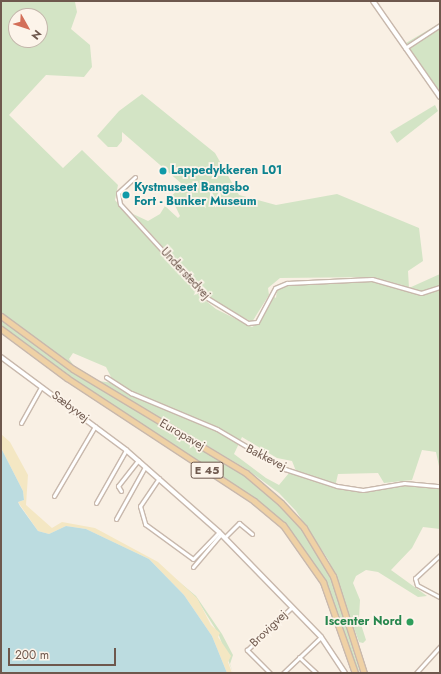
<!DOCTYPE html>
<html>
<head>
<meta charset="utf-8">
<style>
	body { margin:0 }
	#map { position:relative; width:441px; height:674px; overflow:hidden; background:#f9f0e4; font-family:Jost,sans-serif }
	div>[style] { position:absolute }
	.green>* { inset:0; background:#d3e4c5 }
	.sand>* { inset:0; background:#f4e7c3 }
	.water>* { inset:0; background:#bcdce0 }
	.roads { filter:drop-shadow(1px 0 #c8b8ac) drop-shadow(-1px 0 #c8b8ac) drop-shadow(0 1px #c8b8ac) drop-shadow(0 -1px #c8b8ac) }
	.minor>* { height:3px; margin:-1.5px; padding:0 1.5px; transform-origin:1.5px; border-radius:1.5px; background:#fff }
	.tertiary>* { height:4px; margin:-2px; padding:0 2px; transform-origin:2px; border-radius:2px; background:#fff }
	.primary>* { height:5px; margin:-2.5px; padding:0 2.5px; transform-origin:2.5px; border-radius:2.5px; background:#efd1a5 }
	.dots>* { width:11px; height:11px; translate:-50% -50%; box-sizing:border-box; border:2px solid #fcf4ea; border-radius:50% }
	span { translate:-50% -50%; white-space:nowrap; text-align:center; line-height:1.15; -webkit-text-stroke:3.5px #fcf4ea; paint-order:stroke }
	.shield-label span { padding:1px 3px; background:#fcf4ea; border:1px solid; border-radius:3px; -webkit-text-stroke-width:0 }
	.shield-label { font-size:11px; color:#6e584d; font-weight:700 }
	.culture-label { font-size:12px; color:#0d838f; font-weight:700 }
	.left { translate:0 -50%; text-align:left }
	.street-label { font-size:12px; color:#6e584d }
	.leisure-label { font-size:12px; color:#27864d; font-weight:700 }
	.right { translate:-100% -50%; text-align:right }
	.frame { position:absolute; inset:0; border:2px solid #6e584d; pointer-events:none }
	.north { position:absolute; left:8px; top:8px; width:40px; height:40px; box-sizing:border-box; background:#fcf4ea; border:1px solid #c3b6ab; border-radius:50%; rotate:129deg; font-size:11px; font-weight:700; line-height:16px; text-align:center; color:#6e584d }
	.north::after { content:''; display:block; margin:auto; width:14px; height:18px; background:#d36f59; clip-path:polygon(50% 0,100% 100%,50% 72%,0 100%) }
	.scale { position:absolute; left:8px; top:648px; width:108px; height:18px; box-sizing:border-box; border:2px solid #6e584d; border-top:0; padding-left:5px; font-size:12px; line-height:14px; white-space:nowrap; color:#6e584d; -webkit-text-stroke:3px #fcf4ea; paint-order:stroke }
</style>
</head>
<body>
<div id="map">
	<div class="green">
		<div style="clip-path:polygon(evenodd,1px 1px,75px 2px,77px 12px,71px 29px,90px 45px,92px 67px,84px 77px,46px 75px,9px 115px,63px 168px,82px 150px,118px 185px,115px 200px,119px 205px,201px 297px,216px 309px,252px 327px,259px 323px,273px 296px,276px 298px,277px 290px,288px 285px,381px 281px,411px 293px,402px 285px,372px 277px,280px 278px,268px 288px,269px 295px,252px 322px,212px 301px,133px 214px,148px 221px,160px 214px,165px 206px,178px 218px,180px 216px,171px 197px,182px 184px,122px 132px,122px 141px,117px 147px,108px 147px,97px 136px,119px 111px,142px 94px,215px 153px,239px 195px,276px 205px,337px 194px,419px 228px,423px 261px,408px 271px,409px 288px,440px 274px,440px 471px,436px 452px,422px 450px,412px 480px,384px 483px,378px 473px,338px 474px,335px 487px,364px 492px,405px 484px,440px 488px,440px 529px,423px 527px,412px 548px,391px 570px,427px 596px,418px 597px,378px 572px,366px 570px,356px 576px,353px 583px,360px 600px,359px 618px,366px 640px,363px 643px,359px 642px,329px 561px,296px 511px,279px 493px,248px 470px,98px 381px,114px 383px,106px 367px,73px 353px,69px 359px,74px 366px,1px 313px,1px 1px,16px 16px,40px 16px,40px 40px,16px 40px,16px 16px,1px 1px,242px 437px,277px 458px,292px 461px,296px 471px,289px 473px,279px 485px,266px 478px,234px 454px,242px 437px)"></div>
		<div style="clip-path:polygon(375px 1px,406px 43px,440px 23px,440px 93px)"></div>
		<div style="clip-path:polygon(435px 105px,438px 111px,397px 143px,390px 132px)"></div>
		<div style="clip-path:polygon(1px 320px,92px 384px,247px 477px,280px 504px,304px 532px,330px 575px,360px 673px,352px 660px,323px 577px,286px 526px,63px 372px,1px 327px)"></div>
		<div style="clip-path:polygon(177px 580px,196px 596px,222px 634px,233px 655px,230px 664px,233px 673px,218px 633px,196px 598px)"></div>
	</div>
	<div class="sand">
		<div style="clip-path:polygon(1px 434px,10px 442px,28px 475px,26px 505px,52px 528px,62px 522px,95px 528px,158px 562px,197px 598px,211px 625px,220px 633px,218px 637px,231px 656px,228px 662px,232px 673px,227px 673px,212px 636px,184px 595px,149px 559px,86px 529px,66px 526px,49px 534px,38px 531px,18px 502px,24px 500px,23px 491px,1px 448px)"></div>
	</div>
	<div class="water">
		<div style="clip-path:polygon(1px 448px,23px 491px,24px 500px,18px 502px,20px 506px,38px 531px,49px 534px,66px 526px,86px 529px,149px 559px,184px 595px,212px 636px,227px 673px,1px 673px)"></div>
	</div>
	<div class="roads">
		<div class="minor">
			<div style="left:405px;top:48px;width:42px;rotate:-33.3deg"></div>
			<div style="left:135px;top:177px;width:23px;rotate:137deg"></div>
			<div style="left:118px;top:193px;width:11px;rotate:80deg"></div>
			<div style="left:120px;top:204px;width:125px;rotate:47.6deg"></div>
			<div style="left:204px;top:296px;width:52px;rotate:31.5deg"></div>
			<div style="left:248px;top:323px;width:9px;rotate:-6deg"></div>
			<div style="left:257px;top:322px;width:38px;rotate:-62deg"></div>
			<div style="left:275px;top:288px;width:13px;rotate:-23deg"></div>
			<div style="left:287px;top:283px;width:85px;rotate:-2.7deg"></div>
			<div style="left:372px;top:279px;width:51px;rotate:15.9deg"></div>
			<div style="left:421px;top:293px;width:20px;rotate:-18deg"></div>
			<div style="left:106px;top:377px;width:30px;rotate:33deg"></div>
			<div style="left:131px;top:393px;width:93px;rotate:22.7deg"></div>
			<div style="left:217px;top:429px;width:79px;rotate:30.5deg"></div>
			<div style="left:285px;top:469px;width:55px;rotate:18.1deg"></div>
			<div style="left:337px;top:486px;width:26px;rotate:9deg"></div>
			<div style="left:363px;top:490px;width:42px;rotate:-9.7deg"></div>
			<div style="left:404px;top:483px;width:36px;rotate:5deg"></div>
			<div style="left:21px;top:423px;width:41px;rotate:-60.9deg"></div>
			<div style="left:159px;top:478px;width:34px;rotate:124deg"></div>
			<div style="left:140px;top:506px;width:19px;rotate:74deg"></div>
			<div style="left:145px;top:524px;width:59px;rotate:36.1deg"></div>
			<div style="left:193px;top:559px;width:37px;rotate:-46deg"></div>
			<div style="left:121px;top:491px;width:6px;rotate:-121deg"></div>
			<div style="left:118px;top:486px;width:33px;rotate:-52deg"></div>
			<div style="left:54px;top:496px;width:81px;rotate:-59.6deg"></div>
			<div style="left:96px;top:503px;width:61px;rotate:-60.5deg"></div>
			<div style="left:116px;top:519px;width:60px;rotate:-60.9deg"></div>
			<div style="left:225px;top:537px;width:20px;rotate:-45deg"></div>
			<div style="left:239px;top:523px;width:17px;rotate:40deg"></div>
			<div style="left:440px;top:555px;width:34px;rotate:137deg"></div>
			<div style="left:415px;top:578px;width:7px;rotate:74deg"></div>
			<div style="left:417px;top:585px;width:26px;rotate:28deg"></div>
			<div style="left:193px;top:567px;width:43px;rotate:-49.7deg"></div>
			<div style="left:299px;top:657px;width:23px;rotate:43deg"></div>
			<div style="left:270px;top:673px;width:33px;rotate:-135deg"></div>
			<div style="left:247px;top:650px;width:62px;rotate:-43.7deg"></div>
			<div style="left:283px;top:673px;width:52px;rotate:-43.5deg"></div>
			<div style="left:416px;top:673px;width:36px;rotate:-48deg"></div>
		</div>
		<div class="tertiary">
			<div style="left:373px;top:1px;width:117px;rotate:55.1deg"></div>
			<div style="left:1px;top:357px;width:156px;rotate:36.6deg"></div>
			<div style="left:126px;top:450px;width:124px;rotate:41.4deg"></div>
			<div style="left:219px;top:532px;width:146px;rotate:45.8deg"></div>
			<div style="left:321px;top:637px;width:43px;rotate:56.3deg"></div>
		</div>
		<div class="primary">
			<div style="left:1px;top:316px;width:89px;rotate:36.4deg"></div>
			<div style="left:73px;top:369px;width:202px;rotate:31deg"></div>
			<div style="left:246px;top:473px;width:46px;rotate:40.6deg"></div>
			<div style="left:281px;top:503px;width:34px;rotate:47deg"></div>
			<div style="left:304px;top:528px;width:56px;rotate:58.9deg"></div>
			<div style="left:333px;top:576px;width:102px;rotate:72.3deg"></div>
			<div style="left:1px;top:329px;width:82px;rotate:36.6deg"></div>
			<div style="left:67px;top:378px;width:224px;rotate:33.3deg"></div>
			<div style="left:254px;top:501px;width:38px;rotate:40deg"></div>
			<div style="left:283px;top:525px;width:70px;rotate:54.9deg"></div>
			<div style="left:323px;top:582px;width:96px;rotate:70.6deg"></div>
		</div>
	</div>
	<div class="dots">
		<div style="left:163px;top:171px;background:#0f9aa8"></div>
		<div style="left:126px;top:195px;background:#0f9aa8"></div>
		<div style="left:410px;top:622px;background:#2e9e5b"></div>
	</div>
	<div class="shield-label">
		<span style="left:207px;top:470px">E 45</span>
	</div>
	<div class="culture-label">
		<span class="left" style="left:171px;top:171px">Lappedykkeren L01</span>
		<span class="left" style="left:134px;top:195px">Kystmuseet Bangsbo<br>Fort - Bunker Museum</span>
	</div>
	<div class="street-label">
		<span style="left:185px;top:274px;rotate:47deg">Understedvej</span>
		<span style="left:70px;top:407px;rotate:37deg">Sæbyvej</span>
		<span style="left:182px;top:435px;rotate:30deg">Europavej</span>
		<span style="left:266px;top:458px;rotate:27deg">Bakkevej</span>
		<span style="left:269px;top:629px;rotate:-44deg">Brovigvej</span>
	</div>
	<div class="leisure-label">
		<span class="right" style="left:402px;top:622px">Iscenter Nord</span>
	</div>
	<div class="frame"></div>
	<div class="north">N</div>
	<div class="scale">200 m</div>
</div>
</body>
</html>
